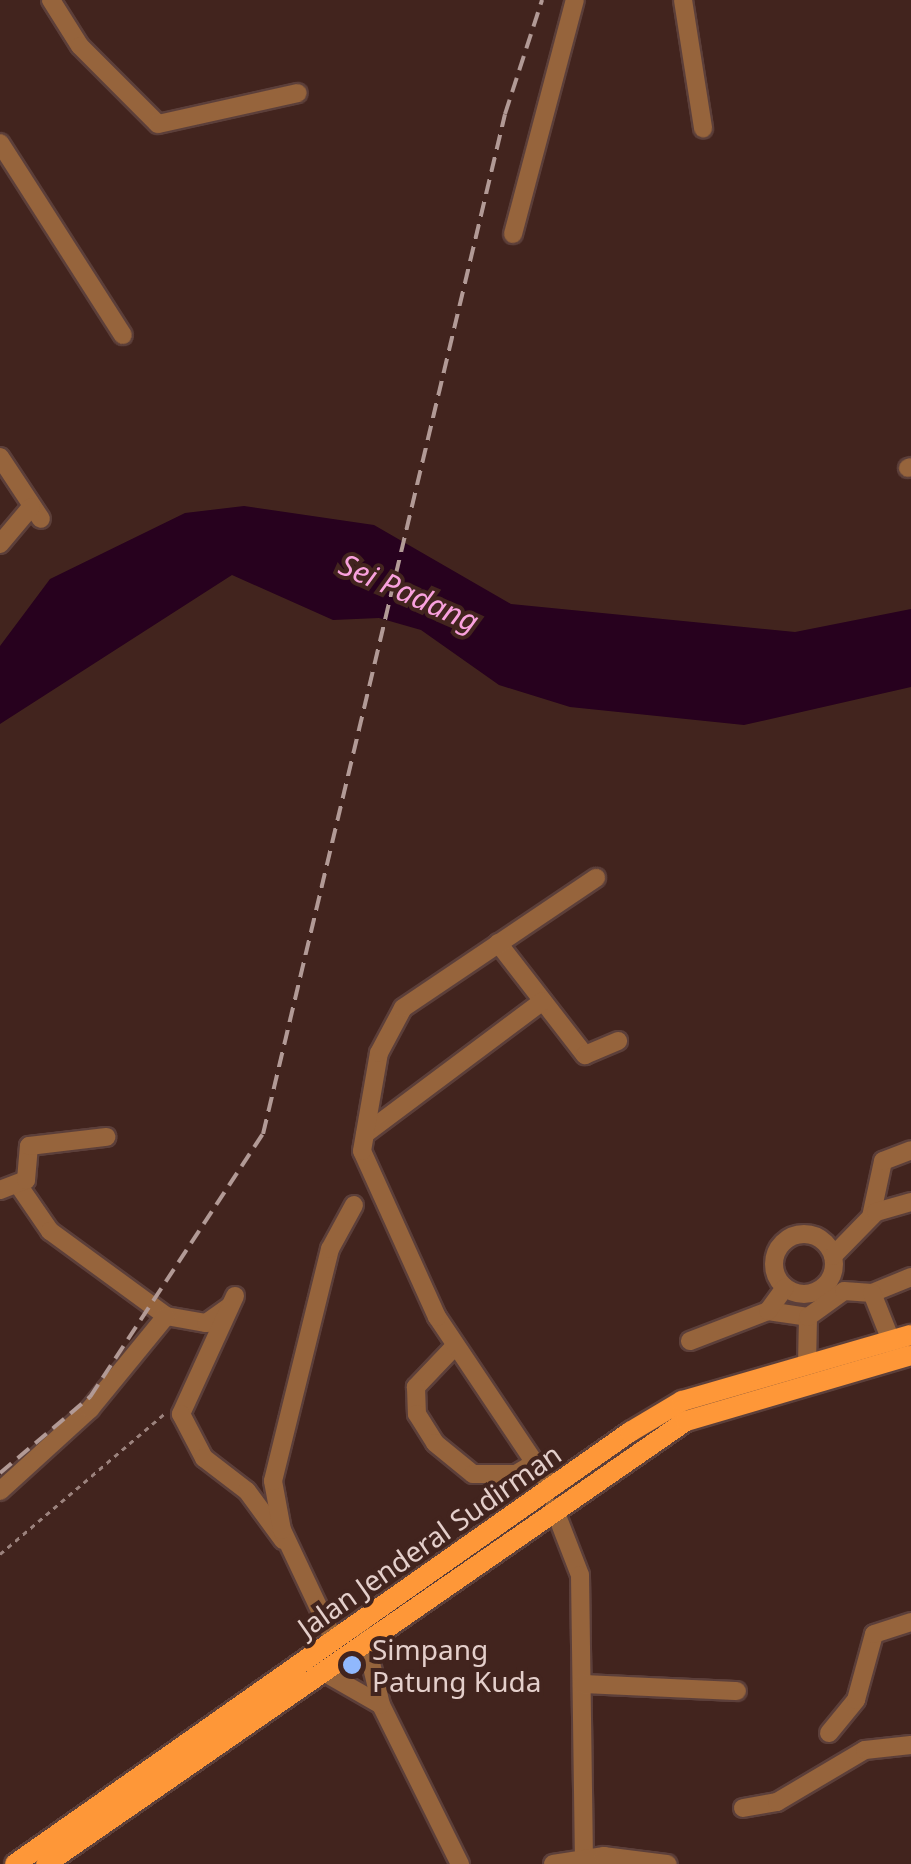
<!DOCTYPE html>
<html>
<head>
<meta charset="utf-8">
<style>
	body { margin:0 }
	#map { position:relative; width:911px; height:1864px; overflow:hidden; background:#42241e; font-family:"Noto Sans",sans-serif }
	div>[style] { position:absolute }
	.water>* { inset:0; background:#27011e }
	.path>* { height:2.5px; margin-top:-1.25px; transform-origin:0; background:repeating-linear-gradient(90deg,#9b827d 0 5px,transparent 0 10px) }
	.roads { filter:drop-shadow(2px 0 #5c3f3a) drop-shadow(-2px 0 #5c3f3a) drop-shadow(0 2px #5c3f3a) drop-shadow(0 -2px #5c3f3a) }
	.minor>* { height:18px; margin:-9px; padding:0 9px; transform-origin:9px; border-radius:9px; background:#96643c }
	.minor>.ring { margin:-9px; padding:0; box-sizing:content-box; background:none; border:18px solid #96643c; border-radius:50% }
	.major>* { height:20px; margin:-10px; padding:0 10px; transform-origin:10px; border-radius:10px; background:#fe9738 }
	.rail>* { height:4px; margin-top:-2px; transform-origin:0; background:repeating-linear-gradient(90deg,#b29a96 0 15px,transparent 0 23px) }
	.dots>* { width:28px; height:28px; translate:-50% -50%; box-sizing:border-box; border:5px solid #42241e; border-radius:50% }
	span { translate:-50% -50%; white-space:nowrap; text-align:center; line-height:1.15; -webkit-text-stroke:8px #42241e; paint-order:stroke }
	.street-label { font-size:28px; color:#e4cfcb }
	.poi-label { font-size:28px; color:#e4cfcb }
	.left { translate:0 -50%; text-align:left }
	.water-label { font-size:30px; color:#f9a1dd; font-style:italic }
</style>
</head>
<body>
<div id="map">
	<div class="water">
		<div style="clip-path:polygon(244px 506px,374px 525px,511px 604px,795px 632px,911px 609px,911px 687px,744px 725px,570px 707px,499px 685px,421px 630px,379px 618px,333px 620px,232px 575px,0 724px,0 646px,50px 579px,185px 513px)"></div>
	</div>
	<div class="path">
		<div style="left:0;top:1554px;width:218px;rotate:-40.5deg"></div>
	</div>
	<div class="roads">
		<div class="minor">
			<div style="left:51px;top:0;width:54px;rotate:57.8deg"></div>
			<div style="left:80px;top:46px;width:110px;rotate:45deg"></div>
			<div style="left:158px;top:124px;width:143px;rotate:-12.5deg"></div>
			<div style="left:683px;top:0;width:130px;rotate:81.1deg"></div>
			<div style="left:0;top:143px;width:228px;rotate:57.4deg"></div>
			<div style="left:513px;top:234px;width:242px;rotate:-75.2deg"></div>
			<div style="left:0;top:457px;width:74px;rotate:56.5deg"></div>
			<div style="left:908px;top:468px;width:3px;rotate:-18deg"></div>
			<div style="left:0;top:544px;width:48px;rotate:-50deg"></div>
			<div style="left:498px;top:943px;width:142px;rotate:52.2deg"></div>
			<div style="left:585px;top:1055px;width:36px;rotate:-23deg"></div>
			<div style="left:365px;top:1134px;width:222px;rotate:-36.8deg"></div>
			<div style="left:19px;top:1186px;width:55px;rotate:55.4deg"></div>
			<div style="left:50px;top:1231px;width:144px;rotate:36.2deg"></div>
			<div style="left:166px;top:1316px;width:41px;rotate:9.9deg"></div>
			<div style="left:206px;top:1323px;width:28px;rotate:-35deg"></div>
			<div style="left:0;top:1190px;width:28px;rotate:-21deg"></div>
			<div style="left:26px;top:1180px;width:34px;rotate:-85deg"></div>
			<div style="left:29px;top:1146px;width:78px;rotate:-6.7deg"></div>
			<div style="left:871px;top:1217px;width:57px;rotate:-77.9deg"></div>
			<div style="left:883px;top:1161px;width:30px;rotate:-21deg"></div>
			<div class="ring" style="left:774px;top:1234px;width:42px;height:42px"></div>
			<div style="left:833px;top:1256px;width:62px;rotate:-45.7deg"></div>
			<div style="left:876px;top:1212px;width:36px;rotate:-16deg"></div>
			<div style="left:872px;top:1293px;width:42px;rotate:-22.3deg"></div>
			<div style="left:235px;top:1296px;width:130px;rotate:114.6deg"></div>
			<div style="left:181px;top:1414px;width:50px;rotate:62.4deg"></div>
			<div style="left:204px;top:1458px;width:54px;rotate:37.5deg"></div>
			<div style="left:247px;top:1491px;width:61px;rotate:53.7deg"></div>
			<div style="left:768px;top:1311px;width:40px;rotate:8.5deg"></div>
			<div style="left:690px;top:1341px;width:84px;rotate:-21deg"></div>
			<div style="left:768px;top:1311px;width:29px;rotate:-54deg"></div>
			<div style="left:455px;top:1346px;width:57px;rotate:133.6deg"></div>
			<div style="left:416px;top:1387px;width:27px;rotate:88deg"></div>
			<div style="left:417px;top:1414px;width:34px;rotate:58deg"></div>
			<div style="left:435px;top:1443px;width:49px;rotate:39.2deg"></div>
			<div style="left:473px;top:1474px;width:43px"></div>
			<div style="left:516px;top:1474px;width:21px;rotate:-31deg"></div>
			<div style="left:807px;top:1365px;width:48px;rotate:-88.8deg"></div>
			<div style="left:808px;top:1317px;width:44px;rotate:-35.8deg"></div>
			<div style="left:844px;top:1291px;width:28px;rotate:4deg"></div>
			<div style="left:872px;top:1293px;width:65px;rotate:68.2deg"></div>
			<div style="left:551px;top:1487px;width:205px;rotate:-123.8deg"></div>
			<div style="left:437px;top:1317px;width:182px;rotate:-114.3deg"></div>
			<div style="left:362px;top:1151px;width:99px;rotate:-80.2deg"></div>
			<div style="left:379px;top:1053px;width:51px;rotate:-61.9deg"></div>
			<div style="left:403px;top:1008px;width:233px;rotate:-34deg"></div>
			<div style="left:0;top:1491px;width:122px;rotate:-42.3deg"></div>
			<div style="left:90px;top:1409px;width:120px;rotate:-50.7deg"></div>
			<div style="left:554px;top:1508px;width:72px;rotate:68.8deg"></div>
			<div style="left:580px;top:1575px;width:283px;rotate:89.2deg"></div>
			<div style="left:361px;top:1621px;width:86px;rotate:76.6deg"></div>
			<div style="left:381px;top:1705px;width:178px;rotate:63.6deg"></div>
			<div style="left:334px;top:1640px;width:122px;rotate:-115.3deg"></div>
			<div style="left:282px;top:1530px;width:50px;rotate:-100.4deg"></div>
			<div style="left:273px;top:1481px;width:239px;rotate:-76.2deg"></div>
			<div style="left:330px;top:1249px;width:50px;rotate:-61.4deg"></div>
			<div style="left:313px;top:1666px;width:78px;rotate:29.8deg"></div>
			<div style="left:582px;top:1684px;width:155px;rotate:2.6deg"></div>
			<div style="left:829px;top:1733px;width:43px;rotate:-50.7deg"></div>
			<div style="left:856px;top:1700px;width:68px;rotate:-74.7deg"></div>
			<div style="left:874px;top:1634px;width:39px;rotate:-18deg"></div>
			<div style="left:743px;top:1808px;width:35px;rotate:-10deg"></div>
			<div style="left:777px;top:1802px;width:102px;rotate:-30.6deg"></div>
			<div style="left:865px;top:1750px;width:46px;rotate:-6.2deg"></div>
			<div style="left:553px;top:1864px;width:52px;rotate:-8.9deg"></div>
			<div style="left:604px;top:1856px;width:64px;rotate:7.2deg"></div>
		</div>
		<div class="major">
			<div style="left:15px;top:1864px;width:752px;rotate:-35.09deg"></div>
			<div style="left:630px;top:1432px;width:61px;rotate:-30.8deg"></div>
			<div style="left:682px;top:1401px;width:238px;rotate:-16.1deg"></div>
			<div style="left:46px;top:1864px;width:778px;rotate:-34.69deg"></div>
			<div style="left:686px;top:1421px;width:234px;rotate:-16.3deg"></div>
		</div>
	</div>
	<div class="rail">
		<div style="left:0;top:1473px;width:118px;rotate:-40.2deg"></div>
		<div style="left:90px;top:1397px;width:315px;rotate:-56.7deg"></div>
		<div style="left:263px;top:1134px;width:1048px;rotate:-76.65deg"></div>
		<div style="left:505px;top:114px;width:120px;rotate:-72deg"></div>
	</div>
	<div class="dots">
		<div style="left:352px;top:1665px;background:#90b8fd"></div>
	</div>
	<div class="street-label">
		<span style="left:429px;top:1540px;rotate:-35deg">Jalan Jenderal Sudirman</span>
	</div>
	<div class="poi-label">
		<span class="left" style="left:372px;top:1665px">Simpang<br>Patung Kuda</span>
	</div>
	<div class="water-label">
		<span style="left:409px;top:593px;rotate:24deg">Sei Padang</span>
	</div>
</div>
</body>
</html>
